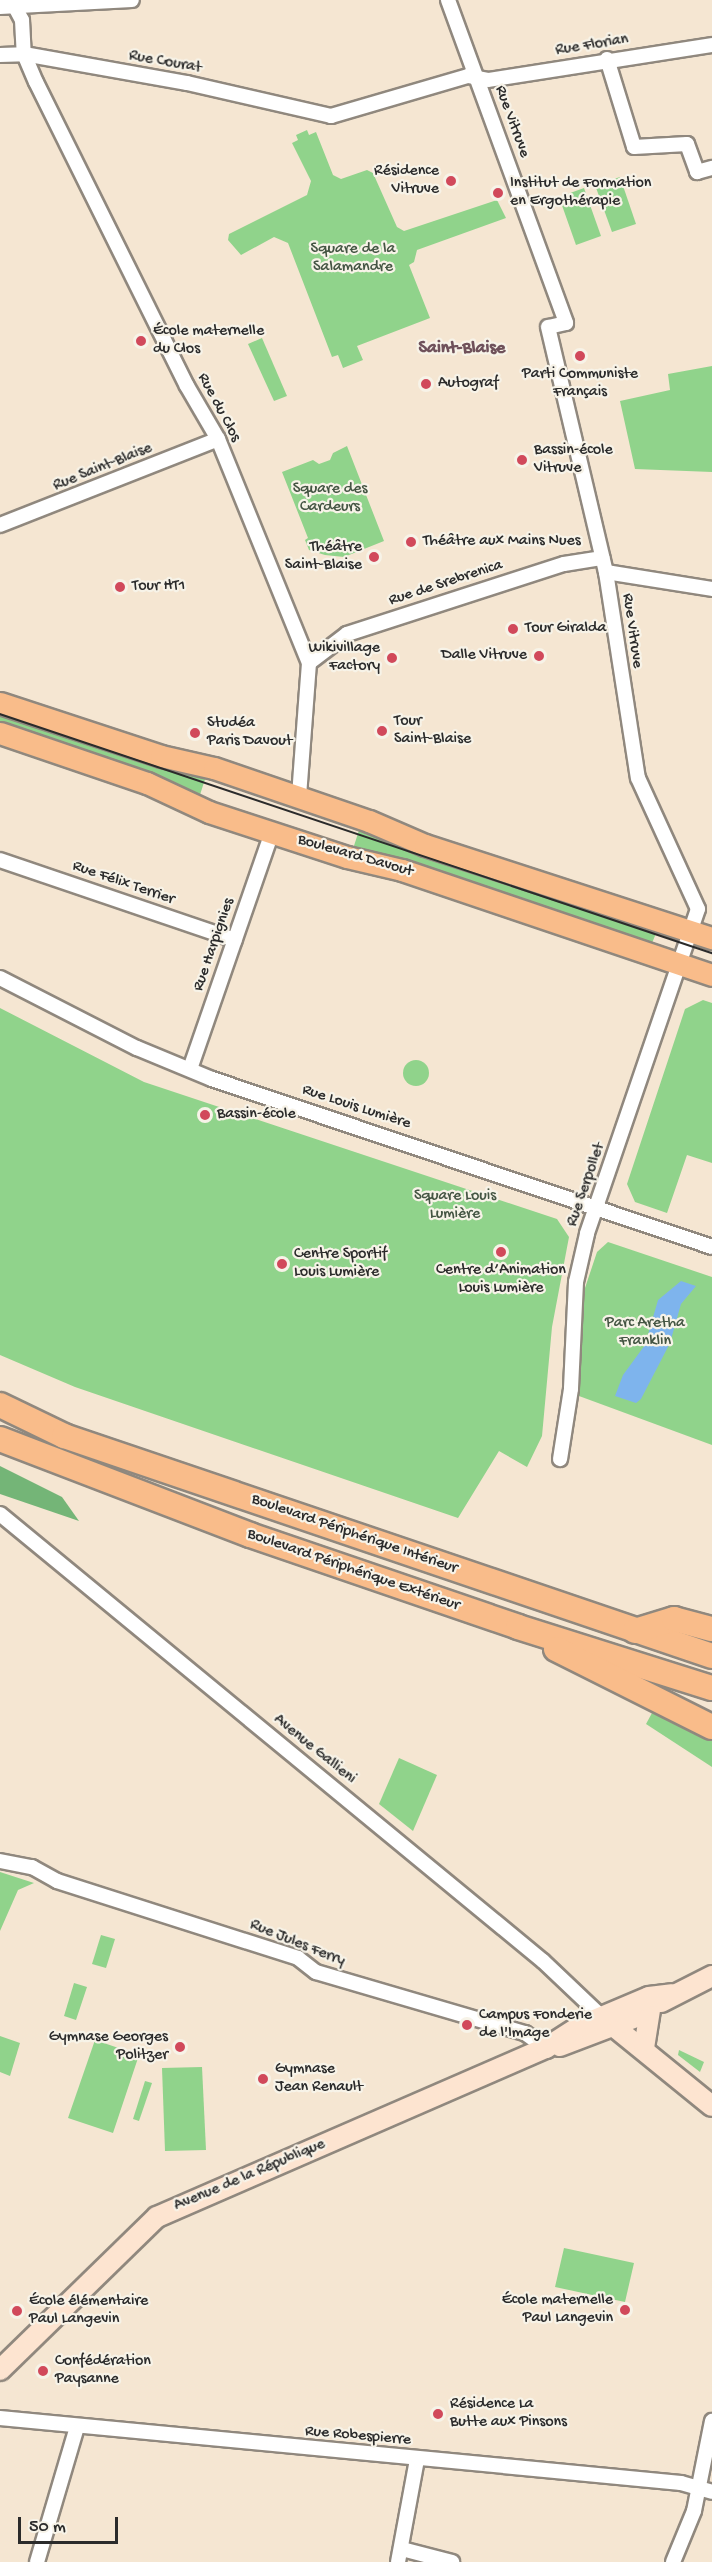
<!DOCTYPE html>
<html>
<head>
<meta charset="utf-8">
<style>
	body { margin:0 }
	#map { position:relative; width:712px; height:2562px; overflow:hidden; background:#f5e6d2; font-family:"Gochi Hand",sans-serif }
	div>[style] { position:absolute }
	.green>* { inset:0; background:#90d38b }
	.round { border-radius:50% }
	.forest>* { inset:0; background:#74b577 }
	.water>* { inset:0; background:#7eb4ed }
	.roads { filter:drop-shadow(2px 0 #90887e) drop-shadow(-2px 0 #90887e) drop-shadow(0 2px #90887e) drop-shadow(0 -2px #90887e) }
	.street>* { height:14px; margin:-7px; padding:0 7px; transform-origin:7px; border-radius:7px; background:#fff }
	.secondary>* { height:20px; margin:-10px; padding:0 10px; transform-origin:10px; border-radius:10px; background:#fde4d0 }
	.primary>* { height:21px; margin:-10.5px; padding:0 10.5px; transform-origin:10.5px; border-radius:10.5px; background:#f9bc8a }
	.highway>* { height:24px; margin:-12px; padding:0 12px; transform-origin:12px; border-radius:12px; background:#f9bc8a }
	.tram>* { height:1.5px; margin:-0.75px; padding:0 0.75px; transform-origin:0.75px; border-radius:0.75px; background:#2b2b2b }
	.dots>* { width:16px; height:16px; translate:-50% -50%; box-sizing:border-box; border:3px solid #f7f3e8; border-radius:50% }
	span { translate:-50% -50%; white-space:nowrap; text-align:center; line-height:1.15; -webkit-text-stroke:4.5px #f7f3e8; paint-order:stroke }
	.street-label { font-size:16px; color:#2b2b2b }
	.poi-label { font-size:16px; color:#2b2b2b }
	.right { translate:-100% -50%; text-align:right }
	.left { translate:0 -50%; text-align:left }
	.park-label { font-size:16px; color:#445543 }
	.neighbourhood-label { font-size:18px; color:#6f515a; font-weight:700 }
	.scale { position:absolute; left:18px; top:2517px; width:100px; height:27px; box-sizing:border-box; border:3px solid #2b2b2b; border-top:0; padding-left:8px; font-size:18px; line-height:21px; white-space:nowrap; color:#2b2b2b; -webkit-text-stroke:4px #f7f3e8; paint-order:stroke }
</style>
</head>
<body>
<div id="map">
	<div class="green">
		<div style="clip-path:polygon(307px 130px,309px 135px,316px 132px,333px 175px,341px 179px,367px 170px,373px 173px,397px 227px,404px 231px,497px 200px,506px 218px,417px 250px,414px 262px,409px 265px,430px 318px,357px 346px,363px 360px,343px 368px,338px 355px,332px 357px,288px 243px,274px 237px,241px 255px,228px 240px,229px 234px,307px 195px,311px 181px,292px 143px,298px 140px,296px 135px)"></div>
		<div style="clip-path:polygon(620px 177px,636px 224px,612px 232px,595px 185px)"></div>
		<div style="clip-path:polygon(584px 188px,601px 236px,576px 245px,559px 197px)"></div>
		<div style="clip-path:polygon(262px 338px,287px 396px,274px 401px,248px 344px)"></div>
		<div style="clip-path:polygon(712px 366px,712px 472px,635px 469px,620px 401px,670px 390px,668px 374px)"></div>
		<div style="clip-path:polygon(347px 446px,384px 541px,344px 557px,325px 555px,309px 550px,305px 540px,308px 538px,282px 472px,313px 460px,319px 464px,330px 460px,333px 453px)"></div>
		<div style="clip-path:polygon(0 709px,207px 773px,198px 801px,0 726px)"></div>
		<div style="clip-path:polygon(361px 824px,657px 931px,652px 943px,352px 852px)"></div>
		<div style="clip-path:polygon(703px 1000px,712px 1003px,712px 1163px,687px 1155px,667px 1213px,635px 1202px,627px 1184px,685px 1009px)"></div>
		<div style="clip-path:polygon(0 1008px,144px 1082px,557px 1219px,569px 1237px,552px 1327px,542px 1436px,527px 1467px,499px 1451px,458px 1518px,75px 1387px,0 1355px)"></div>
		<div class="round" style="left:403px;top:1060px;width:26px;height:26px"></div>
		<div style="clip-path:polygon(608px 1242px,712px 1277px,712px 1445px,579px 1396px,579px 1306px,597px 1252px)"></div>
		<div style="clip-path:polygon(652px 1713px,712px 1740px,712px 1767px,646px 1724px)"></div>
		<div style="clip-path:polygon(399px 1758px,437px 1775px,413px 1831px,379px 1804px)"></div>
		<div style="clip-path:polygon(0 1872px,34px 1883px,18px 1890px,0 1931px)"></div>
		<div style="clip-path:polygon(101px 1935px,115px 1939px,106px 1968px,92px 1964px)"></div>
		<div style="clip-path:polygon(74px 1983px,87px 1987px,76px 2020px,64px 2016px)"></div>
		<div style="clip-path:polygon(0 2036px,20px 2043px,10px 2076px,0 2072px)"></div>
		<div style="clip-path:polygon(95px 2040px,139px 2055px,113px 2133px,68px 2118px)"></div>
		<div style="clip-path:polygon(679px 2050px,704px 2062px,700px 2072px,678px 2055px)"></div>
		<div style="clip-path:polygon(202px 2067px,206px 2150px,165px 2151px,162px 2068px)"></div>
		<div style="clip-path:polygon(145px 2081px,152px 2083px,139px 2121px,133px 2119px)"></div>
		<div style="clip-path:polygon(564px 2248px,634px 2263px,625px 2302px,555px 2287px)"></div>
	</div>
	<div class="forest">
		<div style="clip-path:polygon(0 1466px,62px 1497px,79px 1521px,0 1494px)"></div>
	</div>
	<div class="water">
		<div style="clip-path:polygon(681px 1281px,696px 1286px,681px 1304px,670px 1343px,641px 1399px,636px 1403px,615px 1396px,623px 1375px,645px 1345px,658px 1300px)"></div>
	</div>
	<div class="roads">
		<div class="street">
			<div style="left:448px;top:0;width:344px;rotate:69.9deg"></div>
			<div style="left:566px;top:323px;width:18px;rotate:167deg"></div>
			<div style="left:548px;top:327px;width:252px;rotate:76.7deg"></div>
			<div style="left:606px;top:572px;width:208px;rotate:81.2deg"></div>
			<div style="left:638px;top:778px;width:144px;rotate:65.4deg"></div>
			<div style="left:698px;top:909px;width:343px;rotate:108.9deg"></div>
			<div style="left:587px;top:1234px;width:49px;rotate:102.9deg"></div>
			<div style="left:576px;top:1282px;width:107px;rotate:92.7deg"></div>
			<div style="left:571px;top:1389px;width:71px;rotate:98.9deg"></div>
			<div style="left:0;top:7px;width:132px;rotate:-3deg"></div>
			<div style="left:15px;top:7px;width:15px;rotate:62deg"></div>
			<div style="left:22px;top:20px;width:34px;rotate:87deg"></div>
			<div style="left:24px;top:54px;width:30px;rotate:67deg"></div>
			<div style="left:36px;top:82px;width:339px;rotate:63.6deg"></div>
			<div style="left:187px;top:386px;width:61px;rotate:59.7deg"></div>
			<div style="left:218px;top:439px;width:242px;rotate:67.9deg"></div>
			<div style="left:309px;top:663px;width:134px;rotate:94.3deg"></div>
			<div style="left:0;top:55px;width:24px;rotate:-2deg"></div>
			<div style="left:24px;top:54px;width:166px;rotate:10.1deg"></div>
			<div style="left:187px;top:83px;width:148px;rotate:12.9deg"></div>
			<div style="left:331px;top:116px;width:143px;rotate:-16.3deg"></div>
			<div style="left:468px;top:76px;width:20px;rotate:11deg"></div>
			<div style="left:488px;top:80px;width:227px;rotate:-8.9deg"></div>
			<div style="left:607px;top:59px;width:92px;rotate:72.9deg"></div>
			<div style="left:634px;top:147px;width:53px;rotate:-3.2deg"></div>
			<div style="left:687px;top:144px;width:30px;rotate:70deg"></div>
			<div style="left:697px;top:172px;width:16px;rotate:-15deg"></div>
			<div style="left:0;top:525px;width:234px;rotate:-21.5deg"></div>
			<div style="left:606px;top:572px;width:107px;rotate:9.1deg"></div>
			<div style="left:309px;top:663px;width:48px;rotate:-37.3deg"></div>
			<div style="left:347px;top:634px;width:228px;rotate:-17.9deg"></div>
			<div style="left:564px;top:564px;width:39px;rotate:-9deg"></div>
			<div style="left:0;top:860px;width:248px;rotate:18.8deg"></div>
			<div style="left:0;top:978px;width:154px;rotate:27.1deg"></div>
			<div style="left:137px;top:1048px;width:81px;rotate:22.5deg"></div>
			<div style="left:212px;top:1079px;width:527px;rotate:18.57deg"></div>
			<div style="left:190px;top:1069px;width:251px;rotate:-70.9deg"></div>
			<div style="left:0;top:1514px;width:703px;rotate:39.46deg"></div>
			<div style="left:543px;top:1961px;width:81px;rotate:43.5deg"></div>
			<div style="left:0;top:1861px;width:33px;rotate:11deg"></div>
			<div style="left:32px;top:1867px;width:29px;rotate:29deg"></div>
			<div style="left:57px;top:1881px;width:253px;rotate:17.7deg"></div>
			<div style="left:298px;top:1958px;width:23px;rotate:38deg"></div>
			<div style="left:316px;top:1972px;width:218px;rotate:16.3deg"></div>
			<div style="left:525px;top:2033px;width:26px;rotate:36deg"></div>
			<div style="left:0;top:2418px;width:684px;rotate:5.45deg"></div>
			<div style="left:681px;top:2483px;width:32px;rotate:16deg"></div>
			<div style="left:402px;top:2549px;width:52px;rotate:14.6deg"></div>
			<div style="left:37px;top:2562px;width:141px;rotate:-73.5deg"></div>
			<div style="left:398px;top:2562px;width:105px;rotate:-79.5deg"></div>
			<div style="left:673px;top:2562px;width:55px;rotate:-67.6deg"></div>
			<div style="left:694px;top:2511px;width:92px;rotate:-78.7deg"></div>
		</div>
		<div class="secondary">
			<div style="left:661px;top:2002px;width:57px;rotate:-27deg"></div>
			<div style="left:606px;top:2020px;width:136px;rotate:39.1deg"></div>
			<div style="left:560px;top:2046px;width:81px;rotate:-20.9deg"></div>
			<div style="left:644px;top:2048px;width:38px;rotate:-81deg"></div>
			<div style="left:0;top:2370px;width:219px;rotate:-44.3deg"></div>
			<div style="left:157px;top:2217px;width:424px;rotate:-23.5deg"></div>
			<div style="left:546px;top:2048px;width:38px;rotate:-33deg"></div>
			<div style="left:578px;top:2027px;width:77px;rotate:-22.9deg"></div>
			<div style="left:649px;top:1997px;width:23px;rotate:-7deg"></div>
		</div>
		<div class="primary">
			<div style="left:0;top:703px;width:169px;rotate:18.2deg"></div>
			<div style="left:161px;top:756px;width:54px;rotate:12.8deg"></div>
			<div style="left:214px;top:768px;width:164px;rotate:18.9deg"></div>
			<div style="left:369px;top:821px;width:61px;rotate:23.2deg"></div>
			<div style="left:425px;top:845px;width:302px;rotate:18deg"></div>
			<div style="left:0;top:733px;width:155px;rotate:18.8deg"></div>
			<div style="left:147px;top:783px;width:68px;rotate:25.1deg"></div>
			<div style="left:209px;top:812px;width:145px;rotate:18.1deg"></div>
			<div style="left:347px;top:857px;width:57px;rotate:13.3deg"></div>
			<div style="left:402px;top:870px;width:327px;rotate:18.7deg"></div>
		</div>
		<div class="highway">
			<div style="left:0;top:1405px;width:71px;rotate:25.8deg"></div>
			<div style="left:64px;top:1436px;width:684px;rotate:18.75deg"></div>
			<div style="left:0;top:1439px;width:268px;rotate:21deg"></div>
			<div style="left:250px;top:1535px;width:283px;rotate:18.9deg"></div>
			<div style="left:518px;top:1627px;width:203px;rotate:17.5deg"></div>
			<div style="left:635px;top:1631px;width:41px;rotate:-17.1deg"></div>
			<div style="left:674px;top:1619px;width:39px;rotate:15deg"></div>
			<div style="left:556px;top:1649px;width:174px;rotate:26.6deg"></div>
		</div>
	</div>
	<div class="tram">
		<div style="left:0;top:714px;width:751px;rotate:18.56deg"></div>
	</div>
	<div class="dots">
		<div style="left:451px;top:181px;background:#d1495b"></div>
		<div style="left:498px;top:193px;background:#d1495b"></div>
		<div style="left:141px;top:341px;background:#d1495b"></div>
		<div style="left:580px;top:356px;background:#d1495b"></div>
		<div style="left:426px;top:384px;background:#d1495b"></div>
		<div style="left:522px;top:460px;background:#d1495b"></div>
		<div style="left:411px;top:542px;background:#d1495b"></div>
		<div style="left:374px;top:557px;background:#d1495b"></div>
		<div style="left:120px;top:587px;background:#d1495b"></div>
		<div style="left:513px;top:629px;background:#d1495b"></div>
		<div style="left:539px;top:656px;background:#d1495b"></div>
		<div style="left:392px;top:658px;background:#d1495b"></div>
		<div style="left:382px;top:731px;background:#d1495b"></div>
		<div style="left:195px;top:733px;background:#d1495b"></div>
		<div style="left:205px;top:1115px;background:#d1495b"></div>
		<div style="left:501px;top:1252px;background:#d1495b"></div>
		<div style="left:282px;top:1264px;background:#d1495b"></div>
		<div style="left:467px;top:2025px;background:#d1495b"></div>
		<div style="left:180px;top:2047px;background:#d1495b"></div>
		<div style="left:263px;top:2079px;background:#d1495b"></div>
		<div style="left:625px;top:2310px;background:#d1495b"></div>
		<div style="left:17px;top:2311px;background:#d1495b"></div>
		<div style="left:43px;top:2371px;background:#d1495b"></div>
		<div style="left:438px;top:2414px;background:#d1495b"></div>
	</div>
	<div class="street-label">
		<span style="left:592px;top:46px;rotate:-9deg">Rue Florian</span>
		<span style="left:165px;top:63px;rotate:10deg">Rue Courat</span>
		<span style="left:511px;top:122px;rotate:70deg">Rue Vitruve</span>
		<span style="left:218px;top:408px;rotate:62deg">Rue du Clos</span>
		<span style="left:103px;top:468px;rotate:-22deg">Rue Saint-Blaise</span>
		<span style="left:446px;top:584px;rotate:-18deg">Rue de Srebrenica</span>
		<span style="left:631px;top:631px;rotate:82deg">Rue Vitruve</span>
		<span style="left:355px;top:857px;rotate:16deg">Boulevard Davout</span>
		<span style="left:123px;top:884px;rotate:19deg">Rue Félix Terrier</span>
		<span style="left:215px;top:945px;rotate:-71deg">Rue Harpignies</span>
		<span style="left:356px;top:1108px;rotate:18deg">Rue Louis Lumière</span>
		<span style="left:587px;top:1185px;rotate:-71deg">Rue Serpollet</span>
		<span style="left:354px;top:1535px;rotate:19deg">Boulevard Périphérique Intérieur</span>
		<span style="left:353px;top:1571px;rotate:19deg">Boulevard Périphérique Extérieur</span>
		<span style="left:314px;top:1750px;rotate:39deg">Avenue Gallieni</span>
		<span style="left:297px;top:1944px;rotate:22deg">Rue Jules Ferry</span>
		<span style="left:250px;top:2176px;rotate:-23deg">Avenue de la République</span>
		<span style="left:358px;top:2437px;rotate:5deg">Rue Robespierre</span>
	</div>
	<div class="poi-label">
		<span class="right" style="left:439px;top:181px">Résidence<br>Vitruve</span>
		<span class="left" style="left:510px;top:193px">Institut de Formation<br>en Ergothérapie</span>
		<span class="left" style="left:153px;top:341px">École maternelle<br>du Clos</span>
		<span style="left:580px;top:384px">Parti Communiste<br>Français</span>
		<span class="left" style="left:438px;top:384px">Autograf</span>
		<span class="left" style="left:534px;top:460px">Bassin-école<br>Vitruve</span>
		<span class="left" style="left:423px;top:542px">Théâtre aux Mains Nues</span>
		<span class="right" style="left:362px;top:557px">Théâtre<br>Saint-Blaise</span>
		<span class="left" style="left:132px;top:587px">Tour HT1</span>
		<span class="left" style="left:525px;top:629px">Tour Giralda</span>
		<span class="right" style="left:380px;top:658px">Wikivillage<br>Factory</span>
		<span class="right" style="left:527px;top:656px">Dalle Vitruve</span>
		<span class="left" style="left:394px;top:731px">Tour<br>Saint-Blaise</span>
		<span class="left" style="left:207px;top:733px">Studéa<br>Paris Davout</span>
		<span class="left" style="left:217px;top:1115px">Bassin-école</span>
		<span class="left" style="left:294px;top:1264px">Centre Sportif<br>Louis Lumière</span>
		<span style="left:501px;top:1280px">Centre d’Animation<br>Louis Lumière</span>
		<span class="left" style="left:479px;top:2025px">Campus Fonderie<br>de l'Image</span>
		<span class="right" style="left:168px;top:2047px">Gymnase Georges<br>Politzer</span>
		<span class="left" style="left:275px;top:2079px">Gymnase<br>Jean Renault</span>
		<span class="right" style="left:613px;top:2310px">École maternelle<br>Paul Langevin</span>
		<span class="left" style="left:29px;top:2311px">École élémentaire<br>Paul Langevin</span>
		<span class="left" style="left:55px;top:2371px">Confédération<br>Paysanne</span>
		<span class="left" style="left:450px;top:2414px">Résidence La<br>Butte aux Pinsons</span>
	</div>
	<div class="park-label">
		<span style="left:353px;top:259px">Square de la<br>Salamandre</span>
		<span style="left:330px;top:499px">Square des<br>Cardeurs</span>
		<span style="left:455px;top:1206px">Square Louis<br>Lumière</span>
		<span style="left:645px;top:1333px">Parc Aretha<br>Franklin</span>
	</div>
	<div class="neighbourhood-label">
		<span style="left:462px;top:349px">Saint-Blaise</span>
	</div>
	<div class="scale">50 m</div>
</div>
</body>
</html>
